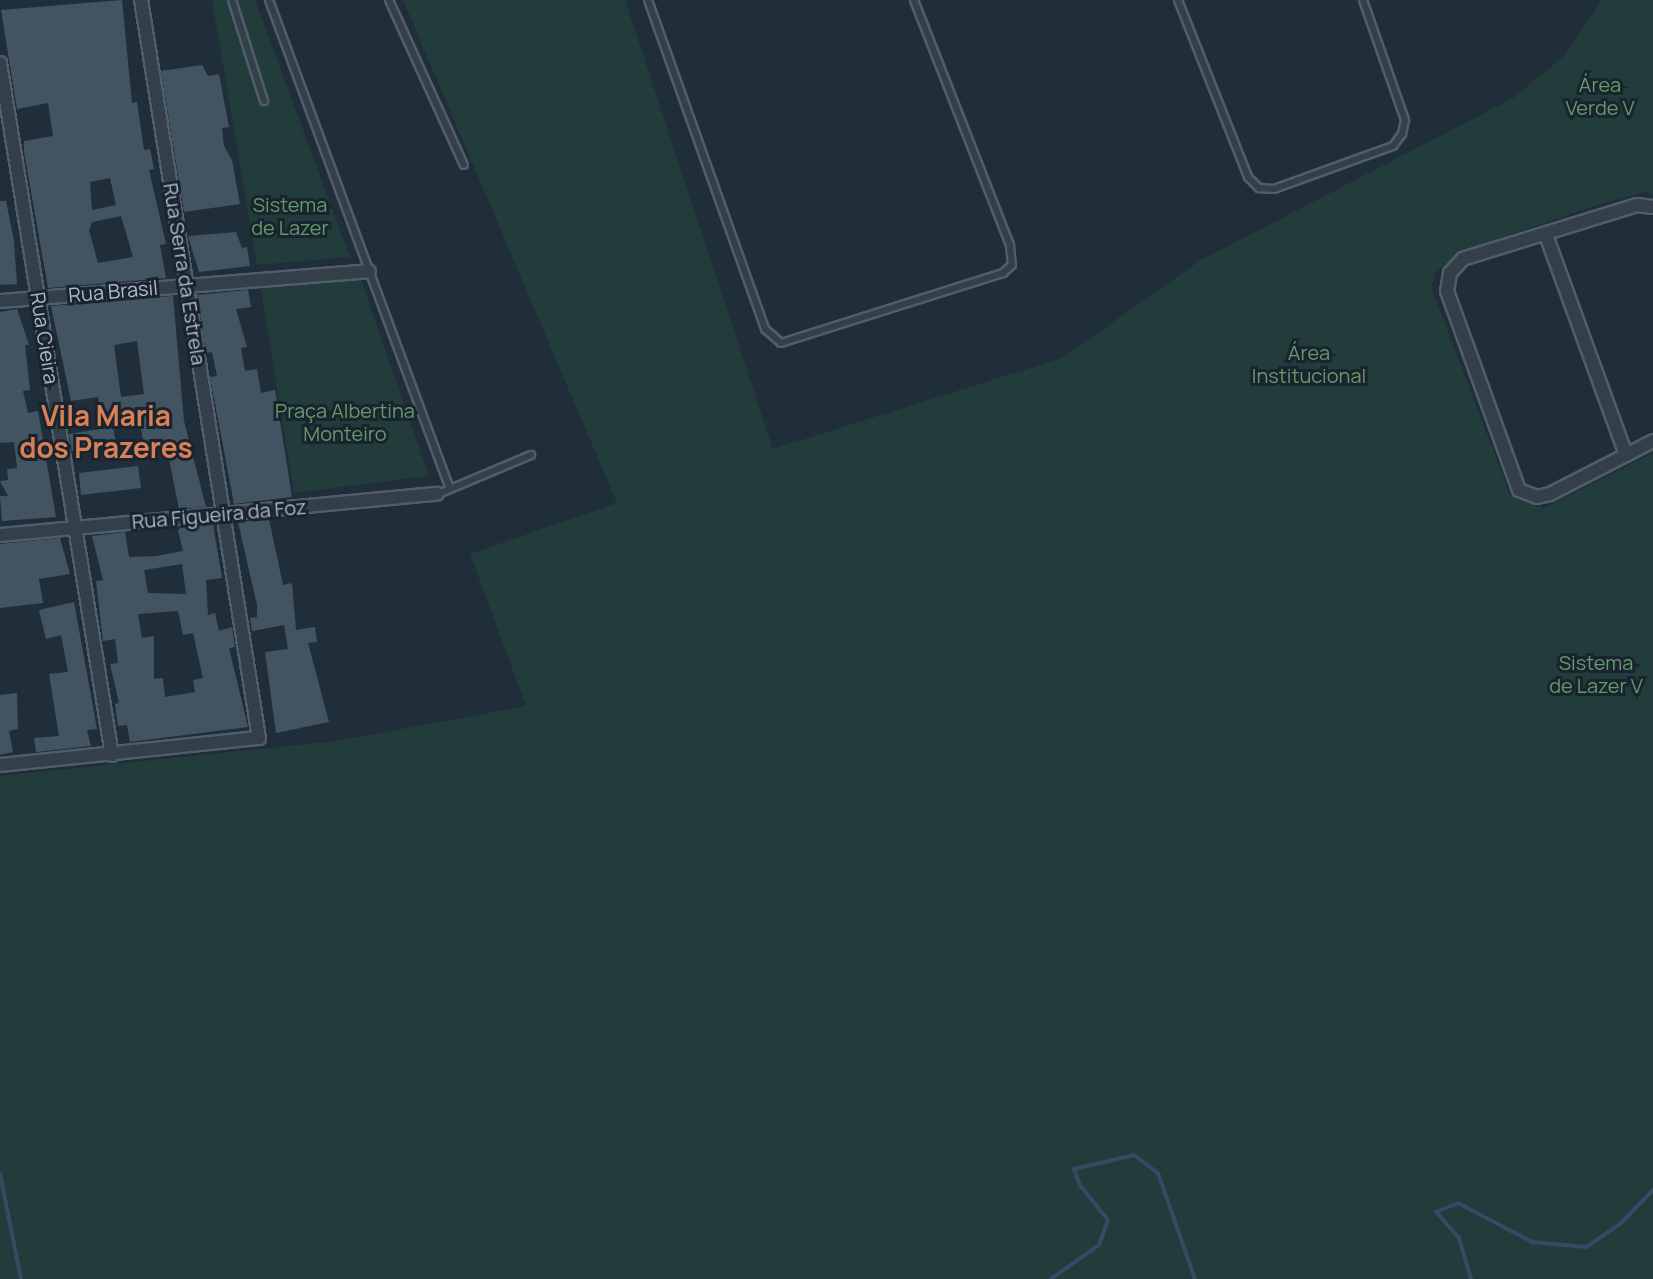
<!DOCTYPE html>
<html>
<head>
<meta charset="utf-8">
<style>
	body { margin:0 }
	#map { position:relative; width:1653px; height:1279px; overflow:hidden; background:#202e3a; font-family:Manrope,sans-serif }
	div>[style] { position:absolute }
	.green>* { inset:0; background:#223b3b }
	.stream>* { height:4px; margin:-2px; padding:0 2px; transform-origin:2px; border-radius:2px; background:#324c63 }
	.building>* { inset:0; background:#425462 }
	.roads { filter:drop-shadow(2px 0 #515d68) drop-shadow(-2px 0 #515d68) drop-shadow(0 2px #515d68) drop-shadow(0 -2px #515d68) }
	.lane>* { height:6px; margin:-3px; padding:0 3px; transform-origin:3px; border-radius:3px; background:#33404a }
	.street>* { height:12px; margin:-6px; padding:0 6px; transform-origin:6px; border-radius:6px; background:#33404a }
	span { translate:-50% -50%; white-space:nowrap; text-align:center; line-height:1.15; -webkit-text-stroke:6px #19242f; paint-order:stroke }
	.park-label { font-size:20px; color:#64996a }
	.street-label { font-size:20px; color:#aebac7 }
	.district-label { font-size:28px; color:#da8056; font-weight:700 }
</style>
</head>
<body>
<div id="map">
	<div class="green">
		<div style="clip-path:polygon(212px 0,255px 0,350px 257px,257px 265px)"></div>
		<div style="clip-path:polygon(403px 0,625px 0,773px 449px,1062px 358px,1201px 260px,1513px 98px,1565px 55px,1602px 0,1653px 0,1653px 195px,1645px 192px,1597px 205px,1460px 252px,1436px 272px,1431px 287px,1511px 497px,1544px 508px,1653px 453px,1653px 1279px,0 1279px,0 776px,336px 741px,526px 706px,470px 554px,617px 503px)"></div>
		<div style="clip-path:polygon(360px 277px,429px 476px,294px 493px,260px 284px)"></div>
	</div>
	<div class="stream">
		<div style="left:0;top:1174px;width:107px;rotate:78.7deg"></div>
		<div style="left:1051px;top:1279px;width:59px;rotate:-35.3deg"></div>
		<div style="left:1099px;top:1245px;width:27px;rotate:-70deg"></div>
		<div style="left:1108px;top:1220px;width:45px;rotate:-128.7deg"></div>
		<div style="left:1080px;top:1185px;width:17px;rotate:-111deg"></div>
		<div style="left:1074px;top:1169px;width:62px;rotate:-13.1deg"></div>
		<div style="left:1134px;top:1155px;width:30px;rotate:37deg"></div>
		<div style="left:1158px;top:1173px;width:112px;rotate:70.8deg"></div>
		<div style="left:1471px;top:1279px;width:43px;rotate:-106.3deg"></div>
		<div style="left:1459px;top:1238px;width:35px;rotate:-131deg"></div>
		<div style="left:1436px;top:1212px;width:24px;rotate:-22deg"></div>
		<div style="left:1458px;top:1203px;width:84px;rotate:27.8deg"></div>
		<div style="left:1532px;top:1242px;width:54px;rotate:5.3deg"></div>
		<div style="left:1586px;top:1247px;width:40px;rotate:-34deg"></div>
		<div style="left:1619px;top:1225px;width:49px;rotate:-45.8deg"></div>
	</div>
	<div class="building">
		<div style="clip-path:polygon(evenodd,122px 0,132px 103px,137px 102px,144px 150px,150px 149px,154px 169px,149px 170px,166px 244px,160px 245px,166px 278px,48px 288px,24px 152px,24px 141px,53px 136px,48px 103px,17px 109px,1px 10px,122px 0,110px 178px,116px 205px,92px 210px,90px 182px,110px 178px,122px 0,121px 216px,133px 257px,98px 263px,89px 230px,92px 222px,121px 216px)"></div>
		<div style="clip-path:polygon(202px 65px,208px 76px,219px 74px,229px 127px,222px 128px,224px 146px,232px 160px,240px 204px,184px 212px,161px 71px)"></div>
		<div style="clip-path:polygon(0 201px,6px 201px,14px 241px,17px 284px,0 285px)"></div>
		<div style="clip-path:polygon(236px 232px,242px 248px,247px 247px,250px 266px,199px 272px,188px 236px)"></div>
		<div style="clip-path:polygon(248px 290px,251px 307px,236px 309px,247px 347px,241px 348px,245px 371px,257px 369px,261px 393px,275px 390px,292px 497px,234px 504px,210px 377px,217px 376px,212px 352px,206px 353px,197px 295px)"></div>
		<div style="clip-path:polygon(evenodd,173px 296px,184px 421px,206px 507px,179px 509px,166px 444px,145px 449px,139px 420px,103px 425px,98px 397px,71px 401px,51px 306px,173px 296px,137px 341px,144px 394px,121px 397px,114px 345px,137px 341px)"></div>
		<div style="clip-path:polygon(17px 309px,29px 345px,25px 345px,30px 390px,23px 391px,28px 413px,38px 411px,56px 517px,2px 521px,0 496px,8px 496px,0 481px,8px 480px,7px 469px,17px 468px,14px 442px,0 443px,0 312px)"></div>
		<div style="clip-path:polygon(113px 427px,116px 444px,72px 451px,69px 434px)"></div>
		<div style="clip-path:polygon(138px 466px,141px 488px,81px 495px,79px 473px)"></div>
		<div style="clip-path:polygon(269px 519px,283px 585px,292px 583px,296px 630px,315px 627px,317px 642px,308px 643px,329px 722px,276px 733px,265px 652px,288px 649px,284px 625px,252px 631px,250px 618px,257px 617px,257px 605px,238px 522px)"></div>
		<div style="clip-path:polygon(evenodd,213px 524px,222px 578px,206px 580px,208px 615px,215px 613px,219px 631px,232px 627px,235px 647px,229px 648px,248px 727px,130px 742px,127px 725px,118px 726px,115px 704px,119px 703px,110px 664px,118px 663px,115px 639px,103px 641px,96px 581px,103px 580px,92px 536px,125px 532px,129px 557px,156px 556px,183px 551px,178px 530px,182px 527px,213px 524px,182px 564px,186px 594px,148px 593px,144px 570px,182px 564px,213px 524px,178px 611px,183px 635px,193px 633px,203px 678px,193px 680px,195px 692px,165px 697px,163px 678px,154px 679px,154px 636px,142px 638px,138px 614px,178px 611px)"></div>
		<div style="clip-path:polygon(60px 538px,70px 574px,39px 579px,43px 603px,0 608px,0 544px)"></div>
		<div style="clip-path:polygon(74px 602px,97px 729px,87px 730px,91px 746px,36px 752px,34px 738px,59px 736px,49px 674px,68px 672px,61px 635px,46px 639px,39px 610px)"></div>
		<div style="clip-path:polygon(17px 693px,18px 729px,9px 731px,13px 752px,0 755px,0 695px)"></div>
	</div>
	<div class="roads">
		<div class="lane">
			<div style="left:232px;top:0;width:106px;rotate:72.4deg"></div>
			<div style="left:269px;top:0;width:521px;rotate:69.69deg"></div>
			<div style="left:389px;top:0;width:181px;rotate:65.6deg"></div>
			<div style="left:648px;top:0;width:349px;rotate:70.4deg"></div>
			<div style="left:765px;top:329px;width:21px;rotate:41deg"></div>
			<div style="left:781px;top:343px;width:233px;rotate:-17.5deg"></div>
			<div style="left:1003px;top:273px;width:12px;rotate:-42deg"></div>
			<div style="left:1012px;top:265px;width:20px;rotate:-96deg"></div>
			<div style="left:1010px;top:245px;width:263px;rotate:-111.4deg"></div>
			<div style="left:1178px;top:0;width:190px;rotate:68.4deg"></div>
			<div style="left:1248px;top:177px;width:16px;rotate:45deg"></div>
			<div style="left:1259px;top:188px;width:15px;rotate:4deg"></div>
			<div style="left:1274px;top:189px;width:127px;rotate:-19.9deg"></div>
			<div style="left:1393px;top:146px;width:15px;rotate:-53deg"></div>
			<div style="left:1402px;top:134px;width:14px;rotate:-78deg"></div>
			<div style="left:1405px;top:120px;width:127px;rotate:-109.3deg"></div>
			<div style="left:438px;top:494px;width:101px;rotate:-22.8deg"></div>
		</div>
		<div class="street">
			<div style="left:0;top:63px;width:701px;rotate:80.81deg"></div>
			<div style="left:1653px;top:207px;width:16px;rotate:-173deg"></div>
			<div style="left:1637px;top:205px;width:182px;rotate:162.8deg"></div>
			<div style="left:1463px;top:259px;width:19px;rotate:133deg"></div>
			<div style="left:1450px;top:273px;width:18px;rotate:99deg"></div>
			<div style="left:1447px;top:291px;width:212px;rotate:70.1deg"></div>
			<div style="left:1519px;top:490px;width:19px;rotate:21deg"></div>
			<div style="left:1537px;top:497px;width:13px;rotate:-13deg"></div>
			<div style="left:1550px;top:494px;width:116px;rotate:-27.2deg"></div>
			<div style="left:1546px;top:235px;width:234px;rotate:70deg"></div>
			<div style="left:0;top:301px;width:370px;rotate:-4.6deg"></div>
			<div style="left:0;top:535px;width:439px;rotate:-5.4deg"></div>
			<div style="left:0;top:765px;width:260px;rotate:-6deg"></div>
			<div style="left:259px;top:738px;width:747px;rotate:-99.08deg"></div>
		</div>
	</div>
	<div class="park-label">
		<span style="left:1600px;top:96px">Área<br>Verde V</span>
		<span style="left:290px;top:216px">Sistema<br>de Lazer</span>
		<span style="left:1309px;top:364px">Área<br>Institucional</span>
		<span style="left:345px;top:422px">Praça Albertina<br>Monteiro</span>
		<span style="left:1596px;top:674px">Sistema<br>de Lazer V</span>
	</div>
	<div class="street-label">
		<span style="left:185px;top:274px;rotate:81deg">Rua Serra da Estrela</span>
		<span style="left:113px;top:291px;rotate:-5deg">Rua Brasil</span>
		<span style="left:45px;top:338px;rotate:81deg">Rua Cieira</span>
		<span style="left:219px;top:514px;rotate:-5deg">Rua Figueira da Foz</span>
	</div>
	<div class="district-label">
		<span style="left:106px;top:431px">Vila Maria<br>dos Prazeres</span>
	</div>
</div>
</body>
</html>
